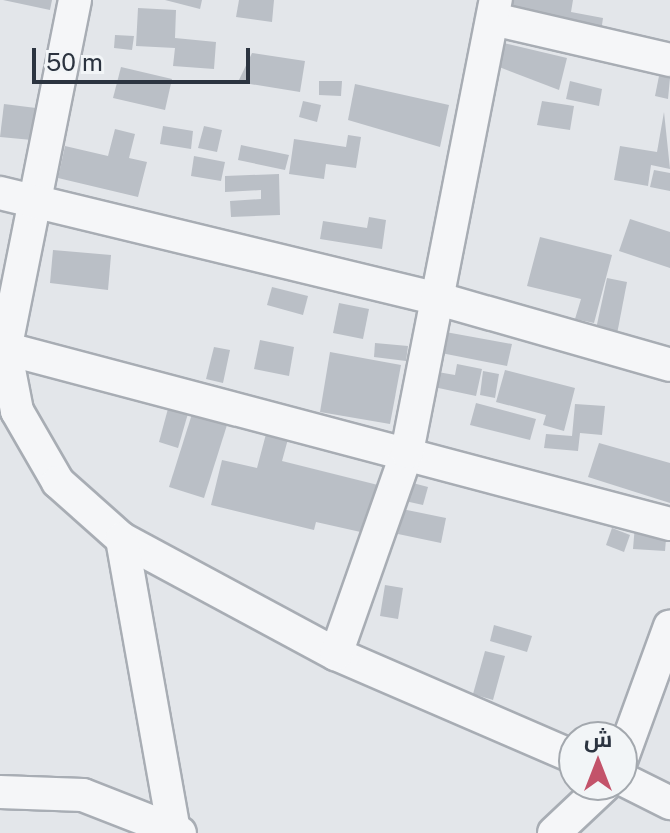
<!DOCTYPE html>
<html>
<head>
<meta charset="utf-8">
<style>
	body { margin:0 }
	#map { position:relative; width:670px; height:833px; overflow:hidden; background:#e3e6ea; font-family:"Public Sans",Cairo,sans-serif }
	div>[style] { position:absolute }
	.building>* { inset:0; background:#babfc6 }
	.roads { filter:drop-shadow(2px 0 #a8adb4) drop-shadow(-2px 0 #a8adb4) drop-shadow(0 2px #a8adb4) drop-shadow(0 -2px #a8adb4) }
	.minor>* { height:32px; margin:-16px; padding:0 16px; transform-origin:16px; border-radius:16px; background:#f5f6f8 }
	span { translate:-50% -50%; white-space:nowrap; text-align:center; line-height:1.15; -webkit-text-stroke:8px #f2f5f7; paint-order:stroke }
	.north { position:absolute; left:558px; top:721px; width:80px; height:80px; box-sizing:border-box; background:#f2f5f7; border:2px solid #a3a8ae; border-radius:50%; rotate:0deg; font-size:22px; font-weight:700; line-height:32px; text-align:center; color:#2c3440 }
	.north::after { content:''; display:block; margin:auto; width:28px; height:36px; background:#c3536a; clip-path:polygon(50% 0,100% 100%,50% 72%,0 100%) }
	.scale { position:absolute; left:32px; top:48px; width:218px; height:36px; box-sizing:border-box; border:4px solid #2c3440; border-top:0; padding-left:10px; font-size:24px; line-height:28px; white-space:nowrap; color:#2c3440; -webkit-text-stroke:6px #f2f5f7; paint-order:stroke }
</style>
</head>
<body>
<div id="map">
	<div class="building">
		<div style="clip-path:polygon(3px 0,52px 0,50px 10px)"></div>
		<div style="clip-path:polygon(165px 0,202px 0,200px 9px)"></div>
		<div style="clip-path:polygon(239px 0,274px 0,272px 22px,236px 17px)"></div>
		<div style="clip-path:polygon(508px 0,573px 0,571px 12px,603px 18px,601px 32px,505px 17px)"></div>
		<div style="clip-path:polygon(138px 8px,176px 10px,175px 38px,216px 42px,214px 69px,173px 66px,175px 48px,136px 46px)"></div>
		<div style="clip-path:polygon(115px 35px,134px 36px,132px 50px,114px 48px)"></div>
		<div style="clip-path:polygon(499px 42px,567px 58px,559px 90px,494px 65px)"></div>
		<div style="clip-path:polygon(252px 53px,305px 61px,300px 92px,238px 82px)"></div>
		<div style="clip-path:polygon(121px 67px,172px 79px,165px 110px,113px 98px)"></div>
		<div style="clip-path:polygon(659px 76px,670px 78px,668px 99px,655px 96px)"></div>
		<div style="clip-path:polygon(319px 81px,342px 81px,341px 96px,319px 95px)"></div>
		<div style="clip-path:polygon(570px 81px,602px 89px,599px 106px,566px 99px)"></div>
		<div style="clip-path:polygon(355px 84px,449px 105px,440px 147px,348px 120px)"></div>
		<div style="clip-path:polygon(303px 101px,321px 105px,317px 122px,299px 117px)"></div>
		<div style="clip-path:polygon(542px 101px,574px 106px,570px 130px,537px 125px)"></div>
		<div style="clip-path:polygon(4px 104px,36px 108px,32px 140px,0 137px)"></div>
		<div style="clip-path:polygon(664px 112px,670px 169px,651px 165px,648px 186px,614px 180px,620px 146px,657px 152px)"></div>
		<div style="clip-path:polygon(163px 126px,193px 131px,191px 149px,160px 144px)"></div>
		<div style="clip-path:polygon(204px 126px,222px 130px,217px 152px,198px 148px)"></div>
		<div style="clip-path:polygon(115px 129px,135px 134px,129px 158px,147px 162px,138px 197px,58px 178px,65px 146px,108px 156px)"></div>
		<div style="clip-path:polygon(348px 135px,361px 137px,356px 168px,326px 164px,324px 179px,289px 174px,294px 139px,346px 147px)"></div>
		<div style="clip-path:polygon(241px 145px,289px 155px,285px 170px,238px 160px)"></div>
		<div style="clip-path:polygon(194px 156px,225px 162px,221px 181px,191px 176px)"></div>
		<div style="clip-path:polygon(654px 170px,670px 173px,670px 191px,650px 187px)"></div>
		<div style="clip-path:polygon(279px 174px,280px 215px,231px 217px,230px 201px,261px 199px,261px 190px,225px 192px,225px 176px)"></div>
		<div style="clip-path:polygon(369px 217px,386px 220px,382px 249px,320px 239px,323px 221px,367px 228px)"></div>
		<div style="clip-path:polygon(630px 219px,670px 232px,670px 268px,619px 251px)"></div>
		<div style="clip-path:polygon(540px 237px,612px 255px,594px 323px,575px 319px,581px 299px,527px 286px)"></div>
		<div style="clip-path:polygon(53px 250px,111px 255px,108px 290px,50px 283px)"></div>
		<div style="clip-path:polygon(607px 278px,627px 282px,617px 334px,596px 329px)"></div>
		<div style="clip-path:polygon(272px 287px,308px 296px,303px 315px,267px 305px)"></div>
		<div style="clip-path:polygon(339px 303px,369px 309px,363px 339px,333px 333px)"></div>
		<div style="clip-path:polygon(440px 331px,512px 344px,507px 366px,436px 352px)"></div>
		<div style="clip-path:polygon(260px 340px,294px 347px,289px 376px,254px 369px)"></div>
		<div style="clip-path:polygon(375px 343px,408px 346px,406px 361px,374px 357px)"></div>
		<div style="clip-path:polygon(214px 347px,230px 350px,223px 383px,206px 379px)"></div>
		<div style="clip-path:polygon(330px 352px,401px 365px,390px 424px,320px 412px)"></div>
		<div style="clip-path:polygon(457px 364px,482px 369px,476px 396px,429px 386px,432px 371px,455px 375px)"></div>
		<div style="clip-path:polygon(505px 370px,575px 388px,564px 431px,543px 425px,546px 415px,496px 402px)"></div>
		<div style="clip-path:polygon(483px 371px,499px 374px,495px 398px,480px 395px)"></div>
		<div style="clip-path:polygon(476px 403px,536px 419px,530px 440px,470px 425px)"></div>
		<div style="clip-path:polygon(575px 404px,605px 406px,602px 435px,580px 433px,578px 451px,544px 448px,546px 434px,572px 436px)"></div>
		<div style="clip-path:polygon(169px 405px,189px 410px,178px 448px,159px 442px)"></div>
		<div style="clip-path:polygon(192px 414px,227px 425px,204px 498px,169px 487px)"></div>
		<div style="clip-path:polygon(266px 434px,288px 439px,282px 461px,386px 487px,374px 535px,316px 522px,314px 530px,211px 505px,222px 460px,257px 468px)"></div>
		<div style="clip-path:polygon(599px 443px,670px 463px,670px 503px,588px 477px)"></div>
		<div style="clip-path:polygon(409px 482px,428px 487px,423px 505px,405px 501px)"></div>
		<div style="clip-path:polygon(402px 509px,446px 518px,441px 543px,398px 534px)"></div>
		<div style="clip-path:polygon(635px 525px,667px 527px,665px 551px,633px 549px)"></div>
		<div style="clip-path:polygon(612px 528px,630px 535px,624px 552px,606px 545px)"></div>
		<div style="clip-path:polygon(385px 585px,403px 588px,398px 619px,380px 616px)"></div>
		<div style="clip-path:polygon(494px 625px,532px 636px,527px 652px,490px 641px)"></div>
		<div style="clip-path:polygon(485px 651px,505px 656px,493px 700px,473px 694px)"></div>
	</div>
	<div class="roads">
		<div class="minor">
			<div style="left:75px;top:0;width:356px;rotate:101.3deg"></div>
			<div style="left:5px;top:349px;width:63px;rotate:79deg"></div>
			<div style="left:17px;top:411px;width:82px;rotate:60deg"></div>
			<div style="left:58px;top:482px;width:86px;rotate:41.7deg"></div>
			<div style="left:122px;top:539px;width:243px;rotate:28.3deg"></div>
			<div style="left:336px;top:654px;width:259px;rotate:23.4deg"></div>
			<div style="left:493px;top:19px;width:182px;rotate:13deg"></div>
			<div style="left:0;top:193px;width:452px;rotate:13.6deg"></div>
			<div style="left:439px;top:299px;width:240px;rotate:15.9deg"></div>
			<div style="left:0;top:347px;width:693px;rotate:14.8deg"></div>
			<div style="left:122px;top:539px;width:296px;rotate:79.9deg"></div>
			<div style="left:336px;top:654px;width:214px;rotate:-70.6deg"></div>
			<div style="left:407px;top:452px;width:461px;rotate:-78.9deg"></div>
			<div style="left:622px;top:758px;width:140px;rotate:-70deg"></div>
			<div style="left:622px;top:779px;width:54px;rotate:26.6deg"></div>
			<div style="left:0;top:792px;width:83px;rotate:2.1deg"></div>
			<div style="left:83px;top:795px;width:104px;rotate:21.4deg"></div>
			<div style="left:554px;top:833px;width:70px;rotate:-43.3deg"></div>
		</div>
	</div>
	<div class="north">ش</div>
	<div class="scale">50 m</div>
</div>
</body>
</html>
